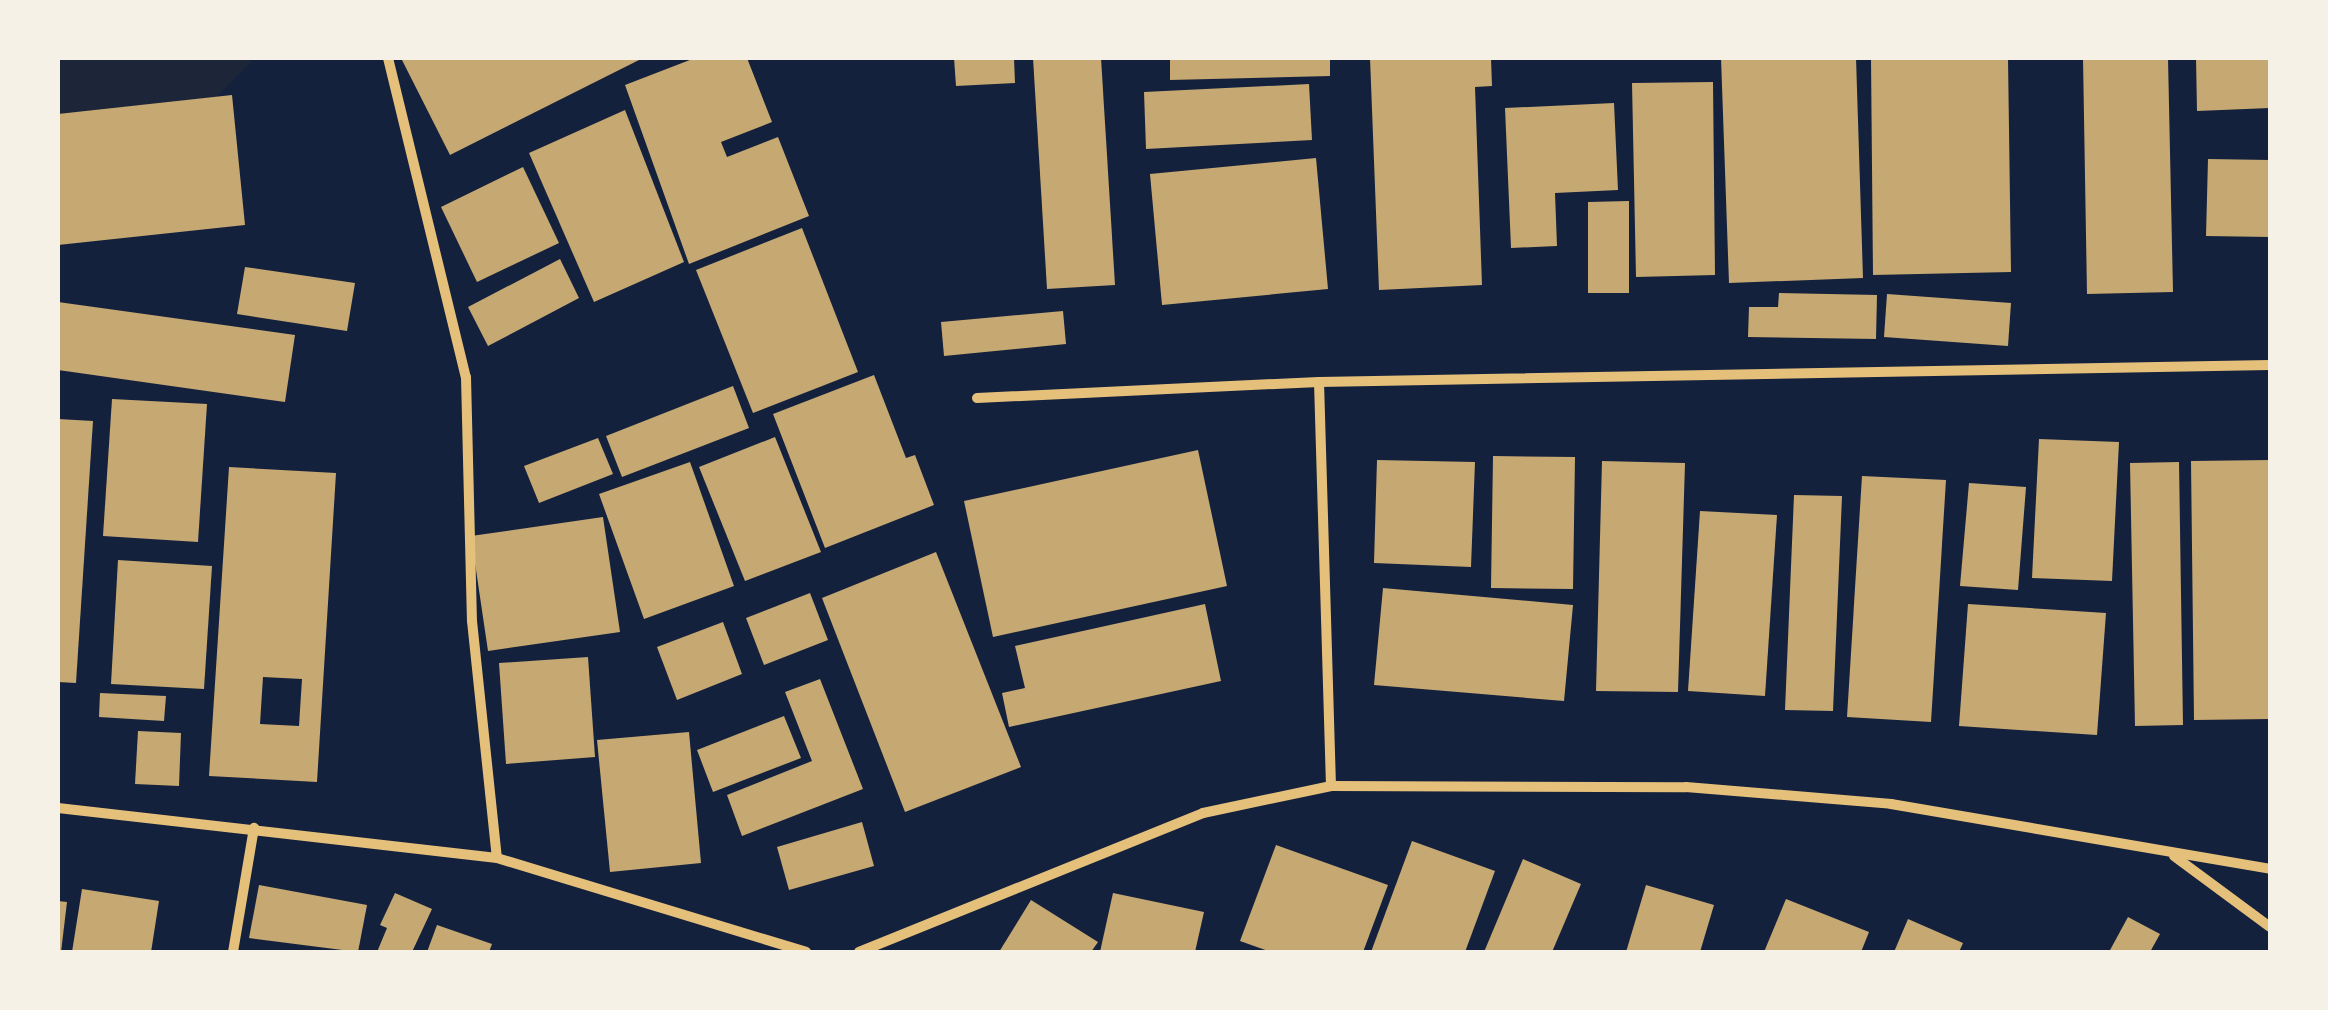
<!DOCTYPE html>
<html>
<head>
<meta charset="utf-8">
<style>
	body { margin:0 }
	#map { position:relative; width:2328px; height:1010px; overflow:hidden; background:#14213d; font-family:"Sofia Sans Condensed",sans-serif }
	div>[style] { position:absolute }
	.green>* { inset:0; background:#1d2539 }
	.building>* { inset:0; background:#c6a872 }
	.minor>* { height:10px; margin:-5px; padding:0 5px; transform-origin:5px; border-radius:5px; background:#e5c07b }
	span { translate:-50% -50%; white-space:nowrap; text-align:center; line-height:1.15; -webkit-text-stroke:10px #f6f1e7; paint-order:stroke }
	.frame { position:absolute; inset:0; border:60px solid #f6f1e7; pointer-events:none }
</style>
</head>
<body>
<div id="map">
	<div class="green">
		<div style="clip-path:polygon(58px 58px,255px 58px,216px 97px,58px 120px)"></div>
	</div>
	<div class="building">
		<div style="clip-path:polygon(401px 58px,643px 58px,450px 155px)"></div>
		<div style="clip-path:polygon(695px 58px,747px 58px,772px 122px,721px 142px,727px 157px,778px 137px,809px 216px,689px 264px,625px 85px)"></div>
		<div style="clip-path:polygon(954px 58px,1014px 58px,1015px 83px,956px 86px)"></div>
		<div style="clip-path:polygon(1033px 58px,1101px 58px,1115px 285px,1047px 289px)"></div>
		<div style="clip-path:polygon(1170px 58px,1330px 58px,1330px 76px,1170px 80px)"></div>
		<div style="clip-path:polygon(1370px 58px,1491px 58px,1492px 86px,1475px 87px,1482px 285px,1379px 290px)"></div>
		<div style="clip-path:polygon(1721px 58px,1856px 58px,1863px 278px,1729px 283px)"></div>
		<div style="clip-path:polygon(1871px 58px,2008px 58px,2011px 272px,1873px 275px)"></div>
		<div style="clip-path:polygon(2083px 58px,2168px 58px,2173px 292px,2087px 294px)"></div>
		<div style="clip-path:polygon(2196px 58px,2270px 58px,2270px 108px,2197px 111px)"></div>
		<div style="clip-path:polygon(1713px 82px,1715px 275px,1636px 277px,1632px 83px)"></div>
		<div style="clip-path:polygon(1309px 84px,1312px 140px,1146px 149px,1144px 92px)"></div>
		<div style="clip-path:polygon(232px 95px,245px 225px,58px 245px,58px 114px)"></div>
		<div style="clip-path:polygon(1614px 103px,1618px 190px,1555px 193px,1557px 246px,1511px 248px,1505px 108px)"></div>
		<div style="clip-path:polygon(625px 110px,684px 262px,594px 302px,529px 153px)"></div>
		<div style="clip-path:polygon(1316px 158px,1328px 289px,1162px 305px,1150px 174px)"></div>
		<div style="clip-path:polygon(2208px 159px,2270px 160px,2270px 237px,2206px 236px)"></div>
		<div style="clip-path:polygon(523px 167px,559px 243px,477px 282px,441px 207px)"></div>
		<div style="clip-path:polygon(1629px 201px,1629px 293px,1588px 293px,1588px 202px)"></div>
		<div style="clip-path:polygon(802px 228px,858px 372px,753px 413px,696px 270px)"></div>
		<div style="clip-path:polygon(560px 259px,579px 298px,488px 346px,468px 307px)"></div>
		<div style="clip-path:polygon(245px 267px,355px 283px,347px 331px,237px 314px)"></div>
		<div style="clip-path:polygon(1779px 293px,1877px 295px,1876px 339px,1748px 337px,1749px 307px,1778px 307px)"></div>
		<div style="clip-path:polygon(1887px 294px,2011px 303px,2008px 346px,1884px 337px)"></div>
		<div style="clip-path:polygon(58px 302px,295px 335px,285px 402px,58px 370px)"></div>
		<div style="clip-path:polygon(1063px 311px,1066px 344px,944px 356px,941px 322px)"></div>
		<div style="clip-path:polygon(874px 375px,906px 458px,915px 455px,934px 505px,825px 548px,773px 414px)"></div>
		<div style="clip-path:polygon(733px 386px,749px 428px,622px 477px,606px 436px)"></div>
		<div style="clip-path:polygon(112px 399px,207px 404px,198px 542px,103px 536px)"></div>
		<div style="clip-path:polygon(58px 419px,93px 421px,76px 683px,58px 682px)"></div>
		<div style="clip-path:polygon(775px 437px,821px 552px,745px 581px,699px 467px)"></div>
		<div style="clip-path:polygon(598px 438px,613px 474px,539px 503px,524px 466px)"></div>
		<div style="clip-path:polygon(2039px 439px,2119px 442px,2112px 581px,2032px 578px)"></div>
		<div style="clip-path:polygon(1198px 450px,1227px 586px,993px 637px,964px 501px)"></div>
		<div style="clip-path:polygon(1493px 456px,1575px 457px,1573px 589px,1491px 588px)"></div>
		<div style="clip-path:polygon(1377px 460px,1475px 462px,1471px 567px,1374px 563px)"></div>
		<div style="clip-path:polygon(2270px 460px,2270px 719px,2194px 720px,2191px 461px)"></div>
		<div style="clip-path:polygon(1602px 461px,1685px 463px,1678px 692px,1596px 691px)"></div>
		<div style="clip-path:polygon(690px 462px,734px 586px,644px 619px,599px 494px)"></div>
		<div style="clip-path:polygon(2179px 462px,2183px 725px,2135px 726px,2130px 463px)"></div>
		<div style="clip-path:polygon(evenodd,229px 467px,336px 473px,317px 782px,209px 776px,229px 467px,263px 677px,302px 679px,299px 726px,260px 724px,263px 677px)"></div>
		<div style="clip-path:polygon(1862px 476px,1946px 480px,1931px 722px,1847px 717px)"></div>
		<div style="clip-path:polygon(1969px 483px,2026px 487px,2018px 590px,1960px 586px)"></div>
		<div style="clip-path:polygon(1794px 495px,1842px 496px,1833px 711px,1785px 710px)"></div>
		<div style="clip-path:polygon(1700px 511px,1777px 515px,1765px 696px,1688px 691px)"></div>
		<div style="clip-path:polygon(603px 517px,620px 632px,488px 651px,471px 536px)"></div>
		<div style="clip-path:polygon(936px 552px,1021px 767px,905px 812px,822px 598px)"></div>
		<div style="clip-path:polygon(118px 560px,212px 566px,204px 689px,111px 684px)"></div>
		<div style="clip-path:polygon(1383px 588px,1573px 605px,1564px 701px,1374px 685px)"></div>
		<div style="clip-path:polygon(810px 593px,828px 640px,764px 665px,746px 618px)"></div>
		<div style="clip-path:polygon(1205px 604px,1221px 681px,1009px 727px,1002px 693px,1025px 688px,1015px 646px)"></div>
		<div style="clip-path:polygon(1968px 604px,2106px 613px,2097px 735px,1959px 726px)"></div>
		<div style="clip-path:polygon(723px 622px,742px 674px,677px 700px,657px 647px)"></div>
		<div style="clip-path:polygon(588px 657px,595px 757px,506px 764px,499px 663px)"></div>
		<div style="clip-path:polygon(820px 679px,863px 789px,742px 836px,727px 795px,812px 761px,785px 692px)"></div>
		<div style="clip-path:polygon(100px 693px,166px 696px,164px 721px,99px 717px)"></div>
		<div style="clip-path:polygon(784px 716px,801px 758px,713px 792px,697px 750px)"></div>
		<div style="clip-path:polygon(138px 731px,181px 733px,179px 786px,135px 784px)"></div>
		<div style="clip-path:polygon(689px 732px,701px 863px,610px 872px,597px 740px)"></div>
		<div style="clip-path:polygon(862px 822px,874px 866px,789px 890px,777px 847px)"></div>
		<div style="clip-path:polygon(1412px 841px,1495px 871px,1465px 952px,1371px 952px)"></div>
		<div style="clip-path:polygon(1276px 845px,1388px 885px,1363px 952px,1271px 952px,1240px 941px)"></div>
		<div style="clip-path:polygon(1523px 859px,1581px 884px,1552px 952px,1484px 952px)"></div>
		<div style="clip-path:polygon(259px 885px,367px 905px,358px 952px,249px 938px)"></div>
		<div style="clip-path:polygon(1646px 885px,1714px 905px,1700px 952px,1626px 952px)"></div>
		<div style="clip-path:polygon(82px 889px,159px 901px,151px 952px,72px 952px)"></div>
		<div style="clip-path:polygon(395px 893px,432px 909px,412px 952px,377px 952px,387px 928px,380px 925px)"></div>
		<div style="clip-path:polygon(1113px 893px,1204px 912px,1195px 952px,1100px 952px)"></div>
		<div style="clip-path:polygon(1786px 899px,1869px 932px,1861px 952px,1764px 952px)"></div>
		<div style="clip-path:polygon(1031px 900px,1098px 942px,1091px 952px,999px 952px)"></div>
		<div style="clip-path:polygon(58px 901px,67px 902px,61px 952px,58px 952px)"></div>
		<div style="clip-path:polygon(2128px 917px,2160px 934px,2150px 952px,2109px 952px)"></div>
		<div style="clip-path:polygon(1908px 919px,1963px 943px,1959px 952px,1894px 952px)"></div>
		<div style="clip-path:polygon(437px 925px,492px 944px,489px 952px,427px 952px)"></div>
	</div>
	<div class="minor">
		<div style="left:388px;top:58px;width:328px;rotate:76.3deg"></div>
		<div style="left:466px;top:377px;width:244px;rotate:88.6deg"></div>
		<div style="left:472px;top:621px;width:238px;rotate:84deg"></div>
		<div style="left:1319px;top:382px;width:404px;rotate:88.3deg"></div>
		<div style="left:977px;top:398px;width:342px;rotate:-2.7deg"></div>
		<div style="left:1319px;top:382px;width:951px;rotate:-1.02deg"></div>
		<div style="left:58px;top:808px;width:442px;rotate:6.5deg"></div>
		<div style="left:497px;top:858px;width:323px;rotate:16.9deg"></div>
		<div style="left:2174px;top:856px;width:119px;rotate:36.5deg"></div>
		<div style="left:233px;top:952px;width:126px;rotate:-80.4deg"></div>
		<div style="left:859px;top:952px;width:371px;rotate:-22deg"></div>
		<div style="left:1203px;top:813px;width:131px;rotate:-11.9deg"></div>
		<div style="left:1331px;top:786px;width:355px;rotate:0.2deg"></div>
		<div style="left:1686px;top:787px;width:206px;rotate:4.7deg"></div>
		<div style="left:1891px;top:804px;width:385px;rotate:9.7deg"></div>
	</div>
	<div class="frame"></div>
</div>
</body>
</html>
